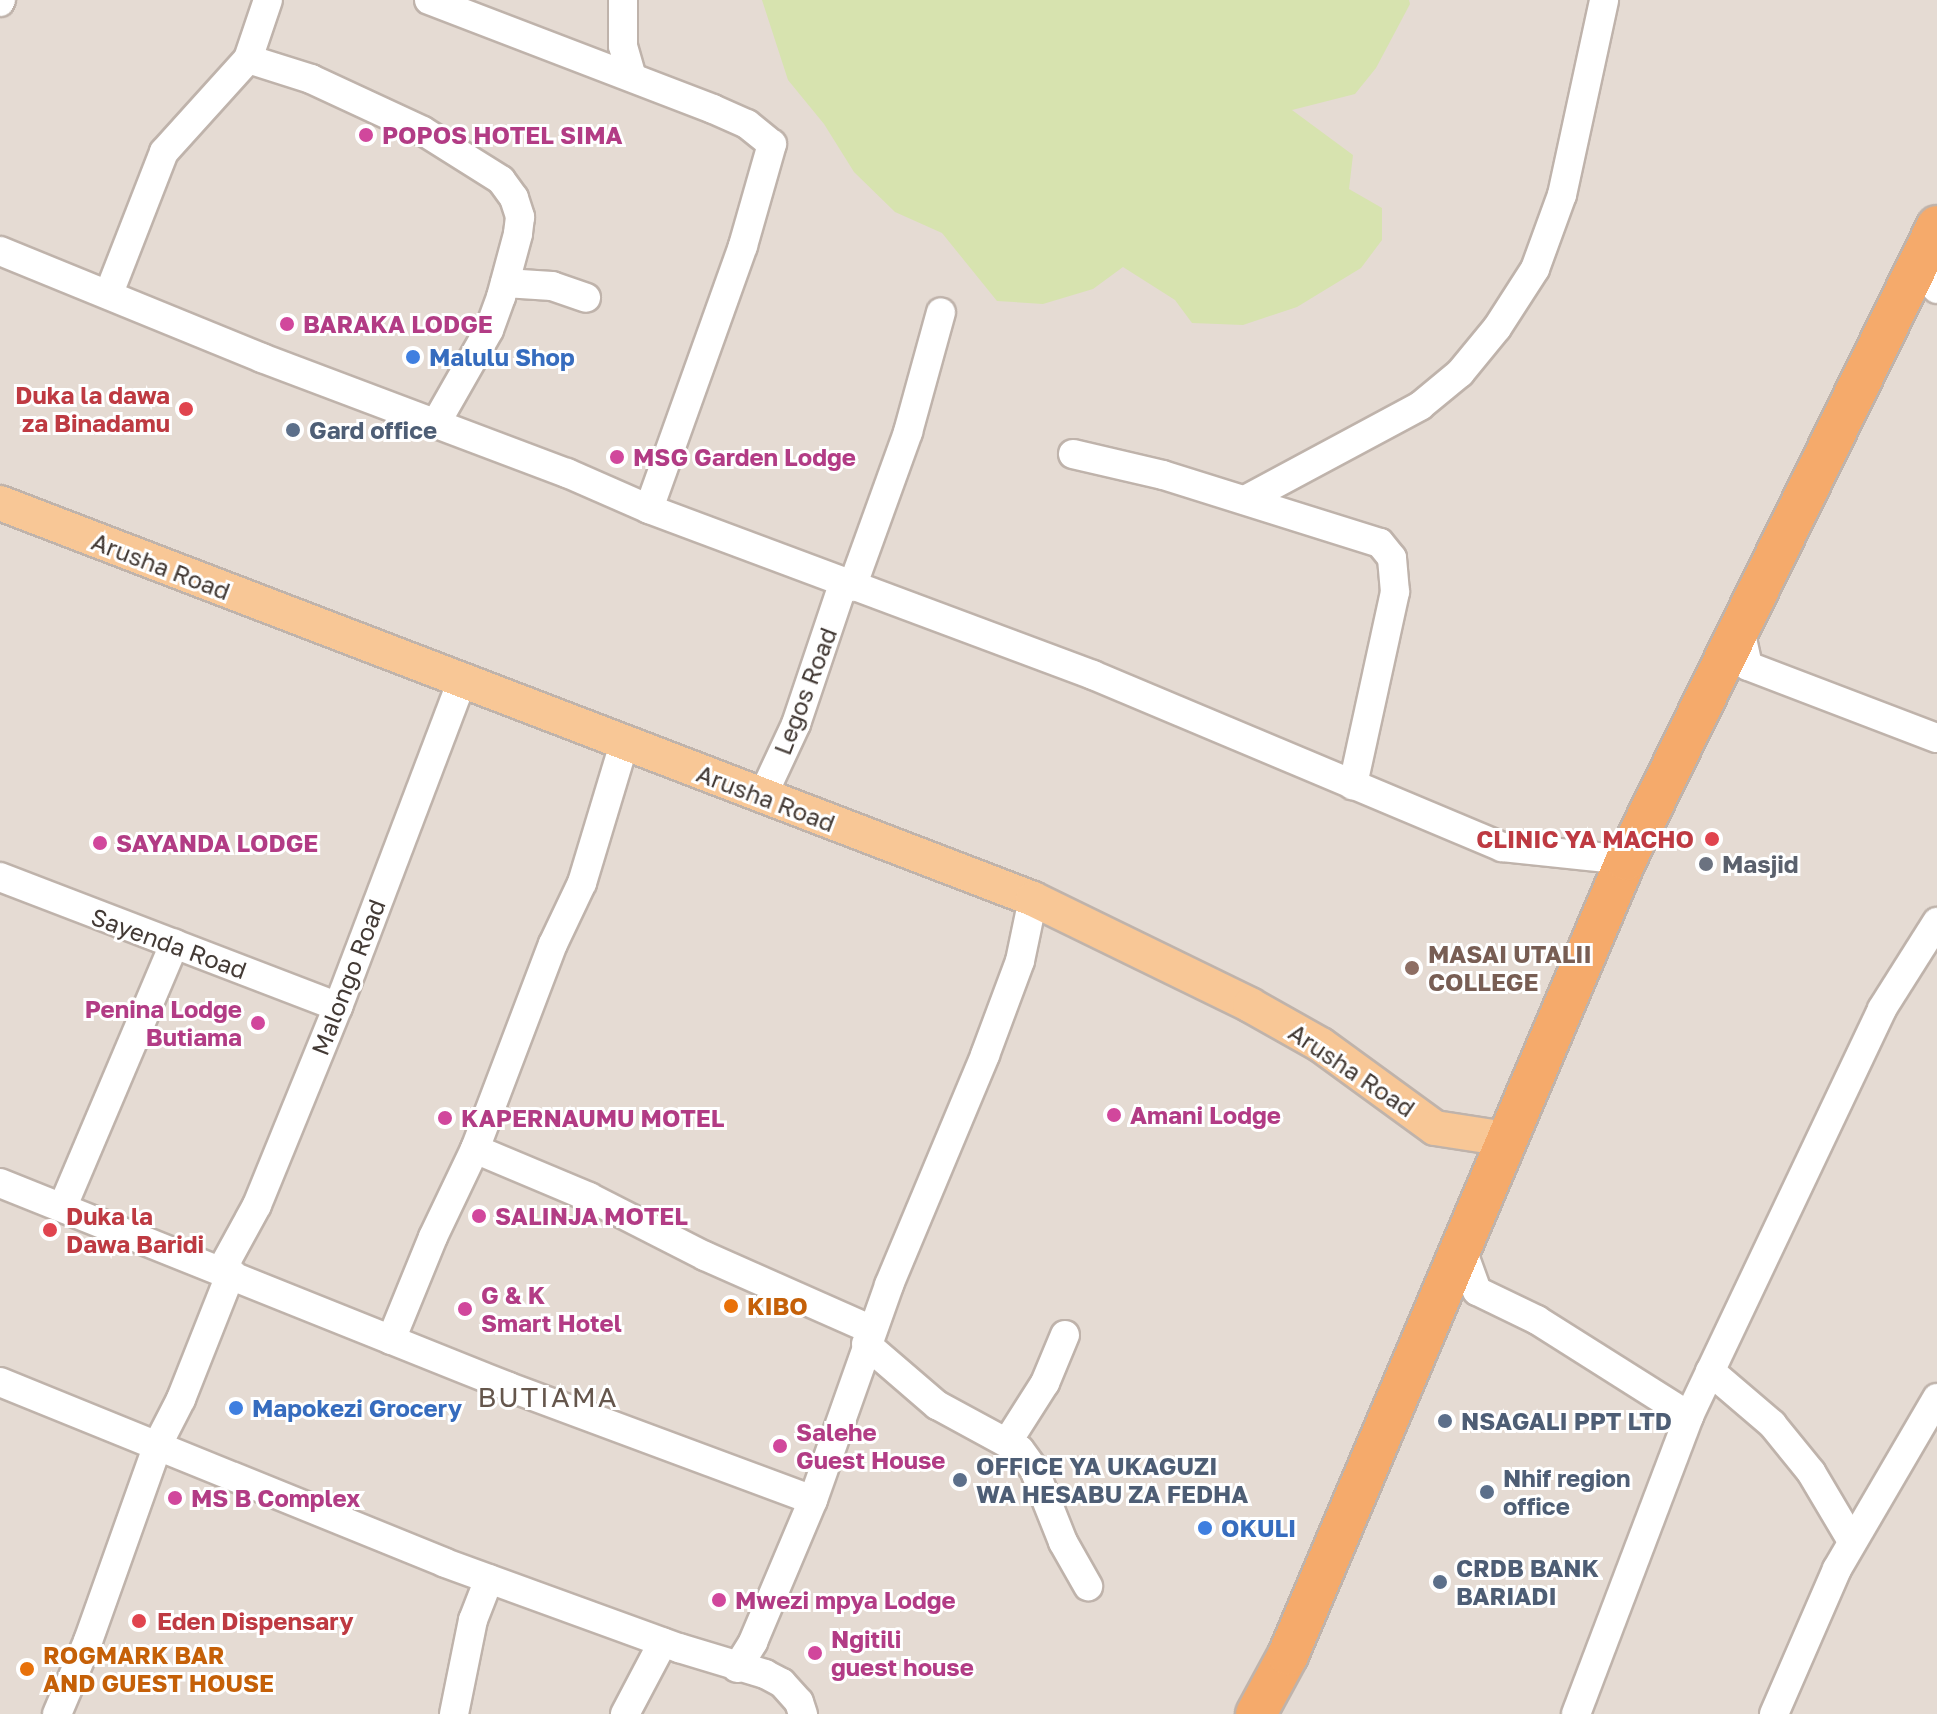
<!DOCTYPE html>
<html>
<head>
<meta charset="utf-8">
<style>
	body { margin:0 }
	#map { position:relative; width:1937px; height:1714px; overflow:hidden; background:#f1eae4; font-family:"Golos Text",sans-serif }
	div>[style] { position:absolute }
	.residential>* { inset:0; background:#e5dbd3 }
	.green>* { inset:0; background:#d7e3af }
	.roads { filter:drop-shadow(2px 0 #bfb3ab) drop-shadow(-2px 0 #bfb3ab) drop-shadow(0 2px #bfb3ab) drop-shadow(0 -2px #bfb3ab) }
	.minor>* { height:28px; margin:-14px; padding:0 14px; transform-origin:14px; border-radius:14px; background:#fff }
	.major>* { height:34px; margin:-17px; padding:0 17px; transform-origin:17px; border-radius:17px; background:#f8c796 }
	.highway>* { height:40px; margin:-20px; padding:0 20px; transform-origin:20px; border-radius:20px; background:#f5aa6b }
	.dots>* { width:22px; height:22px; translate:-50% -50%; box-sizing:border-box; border:4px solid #fff; border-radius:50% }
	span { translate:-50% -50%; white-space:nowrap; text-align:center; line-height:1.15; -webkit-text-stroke:6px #fff; paint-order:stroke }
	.hotel-label { font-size:24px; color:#b23c85; font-weight:700 }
	.left { translate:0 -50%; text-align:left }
	.right { translate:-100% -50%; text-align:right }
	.shop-label { font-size:24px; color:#366cbe; font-weight:700 }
	.health-label { font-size:24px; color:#be3a42; font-weight:700 }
	.service-label { font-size:24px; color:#4e5e75; font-weight:700 }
	.street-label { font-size:24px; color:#433a35 }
	.worship-label { font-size:24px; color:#5b616d; font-weight:700 }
	.education-label { font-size:24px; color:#785e54; font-weight:700 }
	.food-label { font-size:24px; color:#c56008; font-weight:700 }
	.quarter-label { font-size:28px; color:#65564c; letter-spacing:2px }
</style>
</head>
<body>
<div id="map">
	<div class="residential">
		<div style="clip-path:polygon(0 0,1937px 0,1937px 1714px,0 1714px)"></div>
	</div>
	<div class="green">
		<div style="clip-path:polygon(762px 0,1409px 0,1410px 4px,1376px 68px,1355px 94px,1292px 110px,1353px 155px,1349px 189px,1382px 208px,1382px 240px,1361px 268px,1297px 307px,1243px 325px,1192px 323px,1175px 300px,1123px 267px,1093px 289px,1043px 304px,997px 301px,942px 233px,895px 212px,854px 172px,824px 124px,788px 80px)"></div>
	</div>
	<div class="roads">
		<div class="minor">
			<div style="left:429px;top:0;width:304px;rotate:21deg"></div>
			<div style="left:713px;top:109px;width:37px;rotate:24deg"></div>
			<div style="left:747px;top:124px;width:32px;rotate:39deg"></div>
			<div style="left:772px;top:144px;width:106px;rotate:105.9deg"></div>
			<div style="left:743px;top:246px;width:279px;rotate:109.7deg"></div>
			<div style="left:623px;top:0;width:46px;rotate:90deg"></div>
			<div style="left:623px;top:46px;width:32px;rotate:74deg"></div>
			<div style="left:0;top:2px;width:2px;rotate:-63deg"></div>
			<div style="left:248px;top:59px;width:66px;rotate:17.6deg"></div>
			<div style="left:311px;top:79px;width:123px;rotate:24.9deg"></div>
			<div style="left:423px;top:131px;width:92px;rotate:32.1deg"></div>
			<div style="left:501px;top:180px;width:22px;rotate:54deg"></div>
			<div style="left:514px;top:198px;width:20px;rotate:72deg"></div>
			<div style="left:520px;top:217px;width:17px;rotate:97deg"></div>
			<div style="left:518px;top:234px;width:65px;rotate:105.1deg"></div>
			<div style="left:501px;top:297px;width:35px;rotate:110deg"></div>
			<div style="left:489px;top:330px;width:107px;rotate:119.7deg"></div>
			<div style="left:0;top:251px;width:283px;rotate:22.2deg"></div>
			<div style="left:262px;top:358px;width:326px;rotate:20.7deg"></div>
			<div style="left:567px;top:473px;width:90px;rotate:23.7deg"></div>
			<div style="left:649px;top:509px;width:474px;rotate:20.5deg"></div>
			<div style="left:1093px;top:675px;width:444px;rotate:22.8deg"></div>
			<div style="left:1502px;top:847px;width:125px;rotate:6deg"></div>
			<div style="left:1915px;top:267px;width:31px;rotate:45deg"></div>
			<div style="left:505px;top:283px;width:47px;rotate:3.7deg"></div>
			<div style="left:552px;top:286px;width:36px;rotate:19deg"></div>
			<div style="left:109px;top:293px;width:151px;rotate:-68.7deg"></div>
			<div style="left:164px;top:152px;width:125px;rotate:-47.9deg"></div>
			<div style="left:248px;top:59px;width:62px;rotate:-71.3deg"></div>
			<div style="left:1073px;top:454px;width:92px;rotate:13.1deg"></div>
			<div style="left:1163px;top:475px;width:227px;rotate:17.4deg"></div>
			<div style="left:1380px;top:543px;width:19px;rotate:51deg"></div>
			<div style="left:1392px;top:558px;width:34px;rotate:85deg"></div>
			<div style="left:1395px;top:592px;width:198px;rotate:102.3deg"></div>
			<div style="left:1245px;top:500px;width:199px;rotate:-28.2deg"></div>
			<div style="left:1420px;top:406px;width:52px;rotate:-39.5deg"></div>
			<div style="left:1460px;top:373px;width:58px;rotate:-50.6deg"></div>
			<div style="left:1497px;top:328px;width:70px;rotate:-57.2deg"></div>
			<div style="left:1535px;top:269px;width:79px;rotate:-70deg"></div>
			<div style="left:1562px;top:195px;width:199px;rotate:-77.8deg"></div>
			<div style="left:852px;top:587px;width:165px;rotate:-70.1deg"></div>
			<div style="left:908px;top:432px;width:124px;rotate:-74.6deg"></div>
			<div style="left:1739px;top:625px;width:42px;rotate:77.6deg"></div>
			<div style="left:1748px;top:666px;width:202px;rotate:20.9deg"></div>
			<div style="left:762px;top:797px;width:81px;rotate:-65deg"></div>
			<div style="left:796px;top:724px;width:148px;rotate:-71.4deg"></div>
			<div style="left:0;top:877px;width:362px;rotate:21deg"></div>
			<div style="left:475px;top:1149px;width:124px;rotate:22.8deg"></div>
			<div style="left:589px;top:1197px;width:130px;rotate:27deg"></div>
			<div style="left:705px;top:1256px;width:183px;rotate:23.9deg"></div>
			<div style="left:0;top:1183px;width:548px;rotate:21.84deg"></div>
			<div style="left:509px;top:1387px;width:324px;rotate:20.4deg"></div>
			<div style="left:63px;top:1206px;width:285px;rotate:-67deg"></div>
			<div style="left:1460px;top:1244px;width:50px;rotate:70.1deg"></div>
			<div style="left:1477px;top:1291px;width:67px;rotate:25.8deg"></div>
			<div style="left:1537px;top:1320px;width:180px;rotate:32.3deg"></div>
			<div style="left:222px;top:1269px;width:73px;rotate:-61.3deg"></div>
			<div style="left:257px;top:1205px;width:214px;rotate:-67.8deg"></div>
			<div style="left:338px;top:1007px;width:350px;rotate:-69.2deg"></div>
			<div style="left:391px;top:1340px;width:111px;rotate:-67.8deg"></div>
			<div style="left:433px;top:1237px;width:98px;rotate:-64.5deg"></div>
			<div style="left:475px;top:1149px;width:219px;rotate:-69.2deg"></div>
			<div style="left:553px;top:944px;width:68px;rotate:-64.6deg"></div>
			<div style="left:582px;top:883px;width:145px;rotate:-73.2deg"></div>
			<div style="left:866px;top:1344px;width:94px;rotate:40.7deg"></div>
			<div style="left:937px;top:1405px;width:94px;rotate:28.5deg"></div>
			<div style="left:1020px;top:1450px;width:24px;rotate:54deg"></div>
			<div style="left:1034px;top:1469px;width:79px;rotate:68.3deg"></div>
			<div style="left:1063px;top:1542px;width:51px;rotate:60.4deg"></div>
			<div style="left:1710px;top:1371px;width:82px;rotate:40.5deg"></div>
			<div style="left:1772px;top:1424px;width:62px;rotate:50.9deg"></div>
			<div style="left:1811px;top:1472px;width:80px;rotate:59.3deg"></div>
			<div style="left:0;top:1382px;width:480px;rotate:22.1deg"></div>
			<div style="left:445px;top:1563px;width:249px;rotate:20deg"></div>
			<div style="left:679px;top:1648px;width:90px;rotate:16.8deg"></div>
			<div style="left:765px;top:1674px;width:19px;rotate:28deg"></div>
			<div style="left:782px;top:1683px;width:25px;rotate:48deg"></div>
			<div style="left:799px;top:1702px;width:13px;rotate:72deg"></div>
			<div style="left:1008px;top:1441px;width:69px;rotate:-57.5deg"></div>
			<div style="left:1045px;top:1383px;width:52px;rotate:-67.4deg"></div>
			<div style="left:737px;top:1668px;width:31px;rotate:-58deg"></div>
			<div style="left:753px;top:1642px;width:154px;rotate:-67.1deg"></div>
			<div style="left:813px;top:1500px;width:228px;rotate:-70.5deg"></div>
			<div style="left:889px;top:1285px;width:249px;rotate:-67.3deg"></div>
			<div style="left:985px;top:1055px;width:100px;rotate:-69.6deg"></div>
			<div style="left:1020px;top:961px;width:63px;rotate:-78.2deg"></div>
			<div style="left:57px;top:1714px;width:79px;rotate:-67deg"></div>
			<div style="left:88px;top:1641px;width:209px;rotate:-70.4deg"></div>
			<div style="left:158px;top:1444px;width:51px;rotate:-62.9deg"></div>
			<div style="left:181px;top:1399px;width:136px;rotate:-68.4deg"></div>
			<div style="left:454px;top:1714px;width:96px;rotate:-78.6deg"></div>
			<div style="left:473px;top:1620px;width:44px;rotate:-68.7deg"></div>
			<div style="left:625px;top:1714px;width:81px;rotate:-62.2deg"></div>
			<div style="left:1576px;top:1714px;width:319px;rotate:-69.2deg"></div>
			<div style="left:1689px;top:1416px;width:450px;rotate:-64.6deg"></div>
			<div style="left:1882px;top:1009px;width:103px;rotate:-57.7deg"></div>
			<div style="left:1774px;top:1714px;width:158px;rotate:-66.5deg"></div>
			<div style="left:1837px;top:1569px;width:198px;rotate:-59.7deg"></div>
		</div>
		<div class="major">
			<div style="left:0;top:503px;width:1106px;rotate:20.97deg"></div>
			<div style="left:1033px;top:899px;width:242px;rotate:26deg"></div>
			<div style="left:1250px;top:1005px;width:81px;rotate:29.4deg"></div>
			<div style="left:1321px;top:1045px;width:141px;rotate:36.1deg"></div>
			<div style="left:1435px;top:1128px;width:72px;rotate:8.8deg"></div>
		</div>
		<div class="highway">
			<div style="left:1256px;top:1714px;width:67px;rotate:-61.5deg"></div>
			<div style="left:1288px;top:1655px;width:864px;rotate:-66.97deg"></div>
			<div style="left:1626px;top:860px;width:706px;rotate:-63.87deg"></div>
		</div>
	</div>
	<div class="dots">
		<div style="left:366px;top:135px;background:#d1479c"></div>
		<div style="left:287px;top:324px;background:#d1479c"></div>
		<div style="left:413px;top:357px;background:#3f7fe0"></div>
		<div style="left:186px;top:409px;background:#e0444e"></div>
		<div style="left:293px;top:430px;background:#5c6f8a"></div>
		<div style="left:617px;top:457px;background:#d1479c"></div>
		<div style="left:1712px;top:839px;background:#e0444e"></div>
		<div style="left:100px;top:843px;background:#d1479c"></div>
		<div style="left:1706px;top:864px;background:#6b7280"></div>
		<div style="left:1412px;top:968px;background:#8d6e63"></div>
		<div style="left:258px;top:1023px;background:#d1479c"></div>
		<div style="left:1114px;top:1115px;background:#d1479c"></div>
		<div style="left:445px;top:1118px;background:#d1479c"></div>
		<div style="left:479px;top:1216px;background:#d1479c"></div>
		<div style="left:50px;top:1230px;background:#e0444e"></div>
		<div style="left:731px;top:1306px;background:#e8710a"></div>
		<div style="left:465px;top:1309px;background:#d1479c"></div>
		<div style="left:236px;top:1408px;background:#3f7fe0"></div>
		<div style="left:1445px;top:1421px;background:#5c6f8a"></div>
		<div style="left:780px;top:1446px;background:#d1479c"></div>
		<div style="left:960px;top:1480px;background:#5c6f8a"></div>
		<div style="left:1487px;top:1492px;background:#5c6f8a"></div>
		<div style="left:175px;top:1498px;background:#d1479c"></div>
		<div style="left:1205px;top:1528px;background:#3f7fe0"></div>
		<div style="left:1440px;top:1582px;background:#5c6f8a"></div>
		<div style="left:719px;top:1600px;background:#d1479c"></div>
		<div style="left:139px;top:1621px;background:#e0444e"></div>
		<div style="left:815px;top:1653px;background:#d1479c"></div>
		<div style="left:27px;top:1669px;background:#e8710a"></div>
	</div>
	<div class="hotel-label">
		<span class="left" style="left:382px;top:135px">POPOS HOTEL SIMA</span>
		<span class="left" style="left:303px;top:324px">BARAKA LODGE</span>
		<span class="left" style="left:633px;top:457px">MSG Garden Lodge</span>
		<span class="left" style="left:116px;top:843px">SAYANDA LODGE</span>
		<span class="right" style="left:242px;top:1023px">Penina Lodge<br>Butiama</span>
		<span class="left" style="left:1130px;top:1115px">Amani Lodge</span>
		<span class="left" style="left:461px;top:1118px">KAPERNAUMU MOTEL</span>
		<span class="left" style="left:495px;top:1216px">SALINJA MOTEL</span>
		<span class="left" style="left:481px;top:1309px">G &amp; K<br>Smart Hotel</span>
		<span class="left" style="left:796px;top:1446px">Salehe<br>Guest House</span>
		<span class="left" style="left:191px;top:1498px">MS B Complex</span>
		<span class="left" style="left:735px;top:1600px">Mwezi mpya Lodge</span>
		<span class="left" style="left:831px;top:1653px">Ngitili<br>guest house</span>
	</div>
	<div class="shop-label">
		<span class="left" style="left:429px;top:357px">Malulu Shop</span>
		<span class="left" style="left:252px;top:1408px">Mapokezi Grocery</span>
		<span class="left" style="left:1221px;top:1528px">OKULI</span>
	</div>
	<div class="health-label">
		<span class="right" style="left:170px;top:409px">Duka la dawa<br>za Binadamu</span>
		<span class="right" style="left:1694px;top:839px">CLINIC YA MACHO</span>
		<span class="left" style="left:66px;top:1230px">Duka la<br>Dawa Baridi</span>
		<span class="left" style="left:157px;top:1621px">Eden Dispensary</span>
	</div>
	<div class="service-label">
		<span class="left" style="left:309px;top:430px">Gard office</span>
		<span class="left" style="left:1461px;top:1421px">NSAGALI PPT LTD</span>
		<span class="left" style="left:976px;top:1480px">OFFICE YA UKAGUZI<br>WA HESABU ZA FEDHA</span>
		<span class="left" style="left:1503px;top:1492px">Nhif region<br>office</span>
		<span class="left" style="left:1456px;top:1582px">CRDB BANK<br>BARIADI</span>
	</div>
	<div class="street-label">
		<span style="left:161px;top:566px;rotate:21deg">Arusha Road</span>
		<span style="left:805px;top:691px;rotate:-69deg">Legos Road</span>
		<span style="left:766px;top:798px;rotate:21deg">Arusha Road</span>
		<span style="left:169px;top:943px;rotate:20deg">Sayenda Road</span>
		<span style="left:348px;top:977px;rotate:-69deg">Malongo Road</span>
		<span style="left:1352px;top:1070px;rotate:34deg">Arusha Road</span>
	</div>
	<div class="worship-label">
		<span class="left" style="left:1722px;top:864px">Masjid</span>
	</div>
	<div class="education-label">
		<span class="left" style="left:1428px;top:968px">MASAI UTALII<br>COLLEGE</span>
	</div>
	<div class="food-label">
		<span class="left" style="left:747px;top:1306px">KIBO</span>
		<span class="left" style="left:43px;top:1669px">ROGMARK BAR<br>AND GUEST HOUSE</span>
	</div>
	<div class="quarter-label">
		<span style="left:548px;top:1397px">BUTIAMA</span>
	</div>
</div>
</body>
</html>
